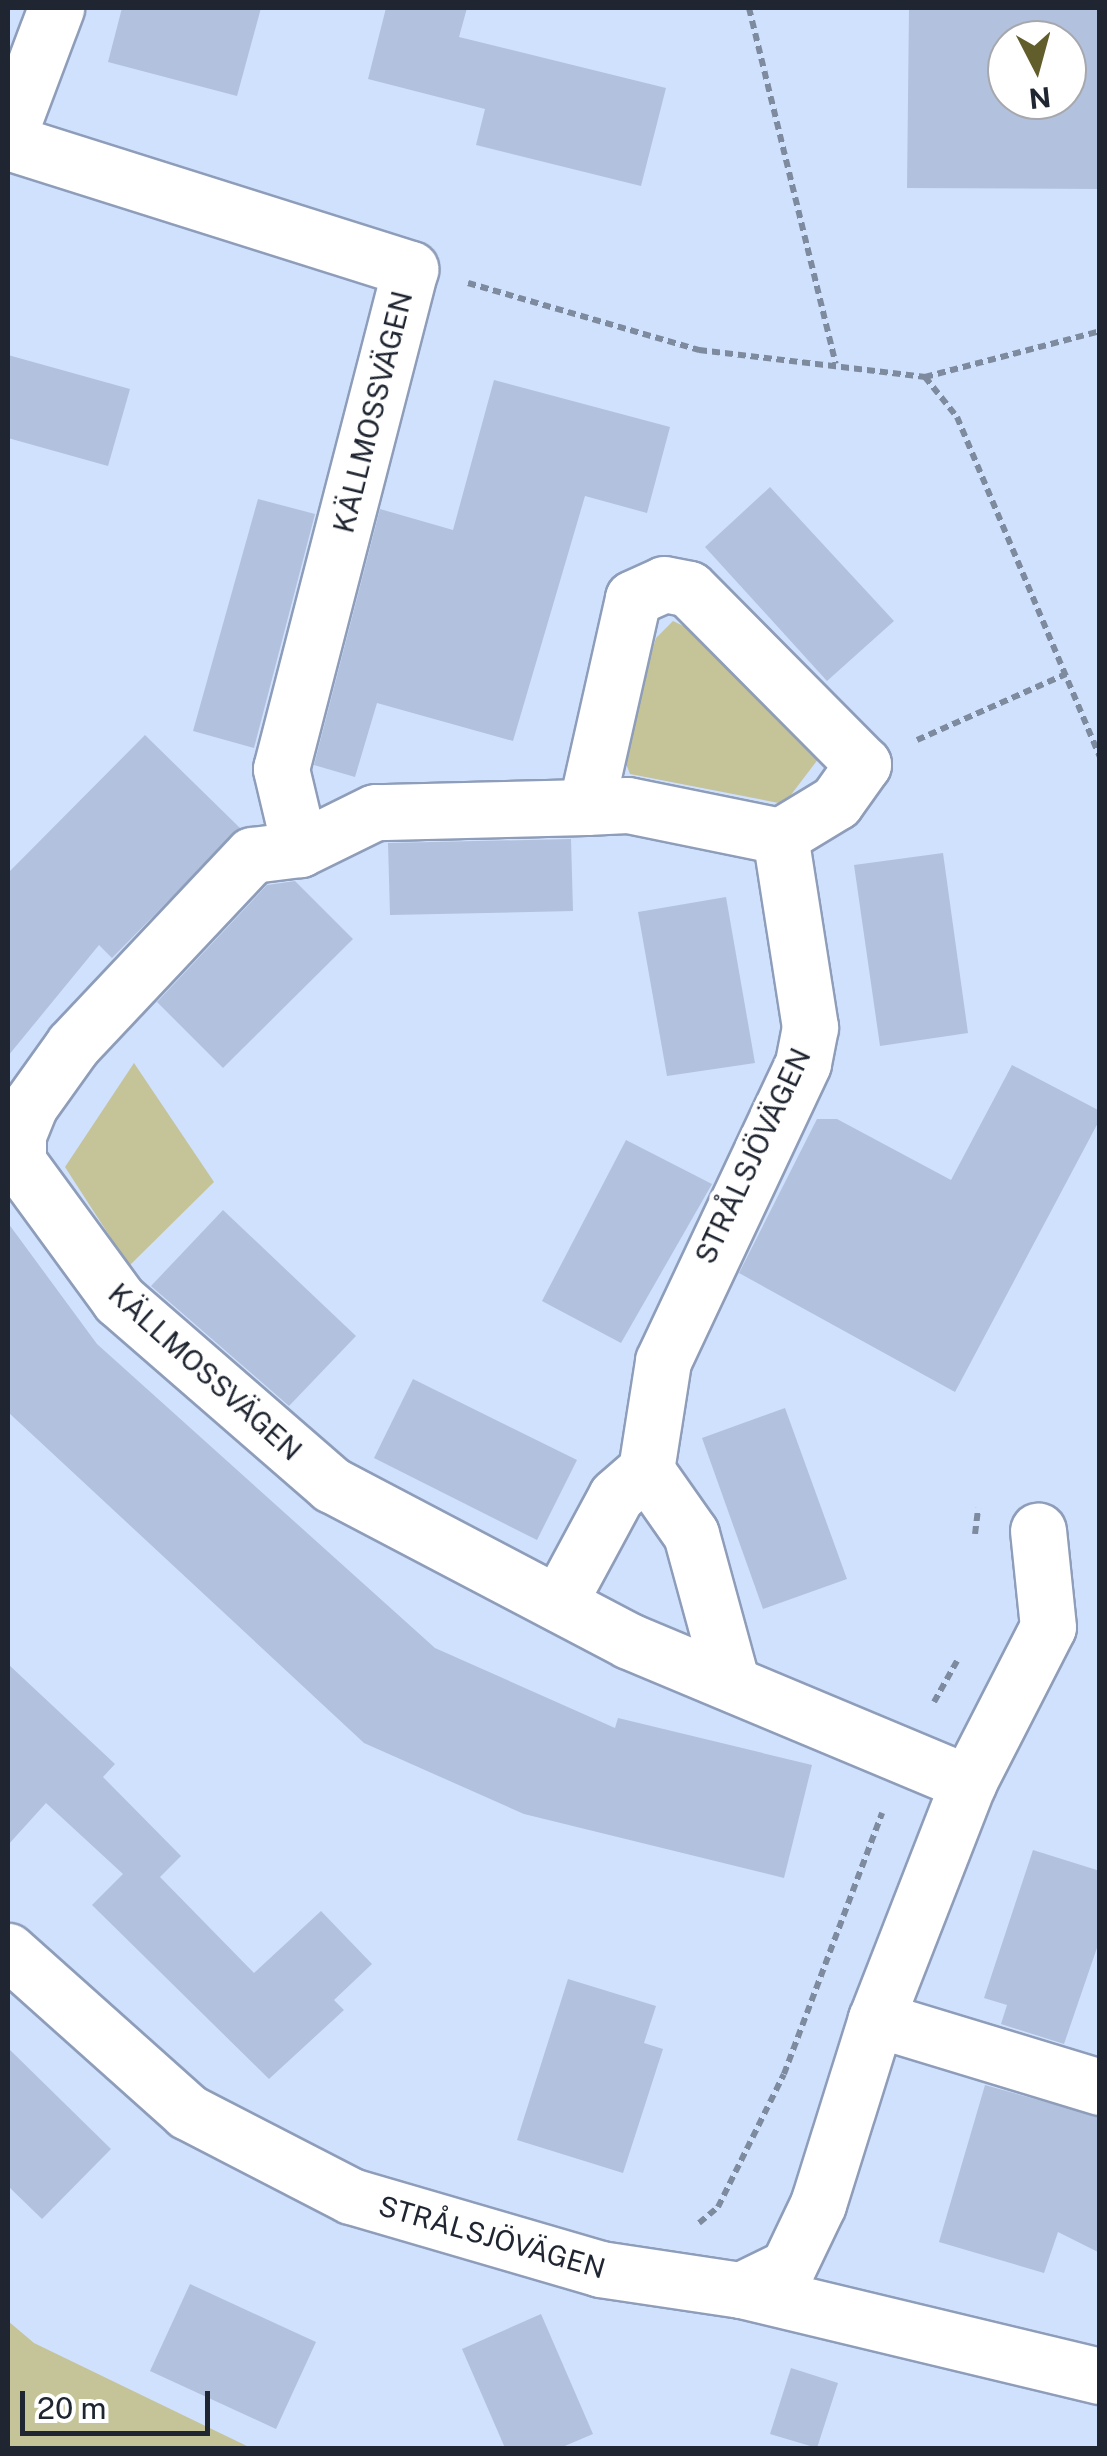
<!DOCTYPE html>
<html>
<head>
<meta charset="utf-8">
<style>
	body { margin:0 }
	#map { position:relative; width:1107px; height:2456px; overflow:hidden; background:#d0e1fe; font-family:"Public Sans",sans-serif }
	div>[style] { position:absolute }
	.green>* { inset:0; background:#c5c398 }
	.building>* { inset:0; background:#b1c1de }
	.path>* { height:6px; margin-top:-3px; transform-origin:0; background:repeating-linear-gradient(90deg,#7e8a9e 0 8px,transparent 0 13px) }
	.roads { filter:drop-shadow(2px 0 #8e9db9) drop-shadow(-2px 0 #8e9db9) drop-shadow(0 2px #8e9db9) drop-shadow(0 -2px #8e9db9) }
	.minor>* { height:55px; margin:-27.5px; padding:0 27.5px; transform-origin:27.5px; border-radius:27.5px; background:#fff }
	span { translate:-50% -50%; white-space:nowrap; text-align:center; line-height:1.15; -webkit-text-stroke:9px #fff; paint-order:stroke }
	.street-label { font-size:28px; color:#202631 }
	.frame { position:absolute; inset:0; border:10px solid #202631; pointer-events:none }
	.north { position:absolute; left:987px; top:20px; width:100px; height:100px; box-sizing:border-box; background:#fff; border:2px solid #a6a8ad; border-radius:50%; rotate:174deg; font-size:28px; font-weight:700; line-height:40px; text-align:center; color:#202631 }
	.north::after { content:''; display:block; margin:auto; width:35px; height:45px; background:#625e2b; clip-path:polygon(50% 0,100% 100%,50% 72%,0 100%) }
	.scale { position:absolute; left:20px; top:2391px; width:190px; height:45px; box-sizing:border-box; border:5px solid #202631; border-top:0; padding-left:12px; font-size:30px; line-height:35px; white-space:nowrap; color:#202631; -webkit-text-stroke:8px #fff; paint-order:stroke }
</style>
</head>
<body>
<div id="map">
	<div class="green">
		<div style="clip-path:polygon(673px 621px,698px 633px,819px 758px,784px 804px,630px 774px,621px 751px,656px 638px)"></div>
		<div style="clip-path:polygon(134px 1063px,214px 1182px,129px 1266px,65px 1167px)"></div>
		<div style="clip-path:polygon(8px 2321px,34px 2343px,251px 2448px,8px 2448px)"></div>
	</div>
	<div class="building">
		<div style="clip-path:polygon(122px 8px,261px 8px,237px 96px,108px 62px)"></div>
		<div style="clip-path:polygon(386px 8px,467px 8px,459px 37px,666px 88px,641px 186px,476px 145px,485px 109px,368px 79px)"></div>
		<div style="clip-path:polygon(evenodd,909px 8px,1100px 8px,1100px 189px,907px 188px,909px 8px,1007px 40px,1067px 40px,1067px 100px,1007px 100px,1007px 40px)"></div>
		<div style="clip-path:polygon(8px 355px,130px 389px,108px 466px,8px 438px)"></div>
		<div style="clip-path:polygon(494px 380px,670px 427px,647px 513px,585px 496px,513px 741px,377px 703px,355px 777px,314px 765px,380px 509px,453px 530px)"></div>
		<div style="clip-path:polygon(770px 487px,894px 621px,827px 681px,705px 547px)"></div>
		<div style="clip-path:polygon(258px 499px,315px 514px,254px 748px,193px 731px)"></div>
		<div style="clip-path:polygon(145px 735px,240px 828px,112px 958px,99px 945px,8px 1056px,8px 873px)"></div>
		<div style="clip-path:polygon(571px 839px,573px 911px,390px 915px,388px 843px)"></div>
		<div style="clip-path:polygon(943px 853px,968px 1033px,880px 1046px,854px 865px)"></div>
		<div style="clip-path:polygon(295px 881px,353px 939px,223px 1068px,157px 1002px,267px 885px)"></div>
		<div style="clip-path:polygon(726px 897px,755px 1063px,667px 1076px,638px 912px)"></div>
		<div style="clip-path:polygon(1012px 1065px,1100px 1111px,1100px 1119px,955px 1392px,739px 1273px,817px 1119px,837px 1119px,951px 1180px)"></div>
		<div style="clip-path:polygon(626px 1140px,712px 1184px,621px 1343px,542px 1301px)"></div>
		<div style="clip-path:polygon(223px 1210px,356px 1336px,289px 1406px,151px 1286px)"></div>
		<div style="clip-path:polygon(8px 1223px,97px 1344px,435px 1648px,615px 1728px,618px 1718px,812px 1765px,784px 1878px,524px 1814px,364px 1743px,8px 1412px)"></div>
		<div style="clip-path:polygon(413px 1379px,577px 1460px,537px 1540px,374px 1458px)"></div>
		<div style="clip-path:polygon(785px 1408px,847px 1579px,763px 1609px,702px 1438px)"></div>
		<div style="clip-path:polygon(8px 1664px,115px 1764px,103px 1777px,181px 1856px,160px 1877px,254px 1973px,321px 1911px,372px 1964px,334px 2000px,344px 2010px,269px 2079px,92px 1905px,123px 1874px,46px 1803px,8px 1845px)"></div>
		<div style="clip-path:polygon(1033px 1850px,1100px 1871px,1100px 1939px,1064px 2044px,1001px 2024px,1007px 2005px,984px 1998px)"></div>
		<div style="clip-path:polygon(568px 1979px,656px 2006px,644px 2043px,663px 2049px,623px 2173px,517px 2140px)"></div>
		<div style="clip-path:polygon(8px 2048px,111px 2149px,42px 2219px,8px 2186px)"></div>
		<div style="clip-path:polygon(985px 2085px,1100px 2117px,1100px 2253px,1058px 2232px,1044px 2273px,939px 2242px)"></div>
		<div style="clip-path:polygon(190px 2284px,316px 2342px,276px 2429px,150px 2371px)"></div>
		<div style="clip-path:polygon(541px 2314px,593px 2434px,560px 2448px,505px 2448px,462px 2349px)"></div>
		<div style="clip-path:polygon(791px 2368px,838px 2383px,817px 2448px,770px 2434px)"></div>
	</div>
	<div class="path">
		<div style="left:749px;top:8px;width:366px;rotate:76.3deg"></div>
		<div style="left:468px;top:283px;width:241px;rotate:16.2deg"></div>
		<div style="left:699px;top:350px;width:228px;rotate:6.8deg"></div>
		<div style="left:925px;top:377px;width:181px;rotate:-14.7deg"></div>
		<div style="left:925px;top:377px;width:51px;rotate:51.3deg"></div>
		<div style="left:957px;top:417px;width:370px;rotate:67.2deg"></div>
		<div style="left:917px;top:740px;width:163px;rotate:-23.9deg"></div>
		<div style="left:975px;top:1534px;width:26px;rotate:-83deg"></div>
		<div style="left:934px;top:1702px;width:47px;rotate:-60.7deg"></div>
		<div style="left:699px;top:2223px;width:25px;rotate:-40deg"></div>
		<div style="left:718px;top:2207px;width:148px;rotate:-63.6deg"></div>
		<div style="left:784px;top:2074px;width:279px;rotate:-69.4deg"></div>
	</div>
	<div class="roads">
		<div class="minor">
			<div style="left:8px;top:136px;width:137px;rotate:-69.4deg"></div>
			<div style="left:8px;top:142px;width:422px;rotate:17.5deg"></div>
			<div style="left:410px;top:269px;width:516px;rotate:104.47deg"></div>
			<div style="left:281px;top:769px;width:82px;rotate:76.6deg"></div>
			<div style="left:586px;top:807px;width:214px;rotate:-77.3deg"></div>
			<div style="left:633px;top:598px;width:34px;rotate:-24deg"></div>
			<div style="left:664px;top:584px;width:25px;rotate:11deg"></div>
			<div style="left:689px;top:589px;width:247px;rotate:45.2deg"></div>
			<div style="left:863px;top:764px;width:47px;rotate:125.4deg"></div>
			<div style="left:836px;top:802px;width:66px;rotate:148.7deg"></div>
			<div style="left:780px;top:836px;width:156px;rotate:-168.5deg"></div>
			<div style="left:627px;top:805px;width:41px;rotate:177.2deg"></div>
			<div style="left:586px;top:807px;width:211px;rotate:178.6deg"></div>
			<div style="left:375px;top:812px;width:84px;rotate:153.7deg"></div>
			<div style="left:300px;top:849px;width:48px;rotate:172.9deg"></div>
			<div style="left:252px;top:855px;width:261px;rotate:133.3deg"></div>
			<div style="left:73px;top:1045px;width:74px;rotate:125.6deg"></div>
			<div style="left:30px;top:1105px;width:32px;rotate:112deg"></div>
			<div style="left:18px;top:1135px;width:27px;rotate:90deg"></div>
			<div style="left:18px;top:1162px;width:171px;rotate:53.8deg"></div>
			<div style="left:119px;top:1300px;width:282px;rotate:41deg"></div>
			<div style="left:332px;top:1485px;width:335px;rotate:27.7deg"></div>
			<div style="left:629px;top:1641px;width:368px;rotate:22.7deg"></div>
			<div style="left:646px;top:1470px;width:110px;rotate:-81.1deg"></div>
			<div style="left:663px;top:1361px;width:329px;rotate:-64.8deg"></div>
			<div style="left:803px;top:1063px;width:37px;rotate:-79deg"></div>
			<div style="left:810px;top:1027px;width:193px;rotate:-98.9deg"></div>
			<div style="left:559px;top:1602px;width:120px;rotate:-61.7deg"></div>
			<div style="left:616px;top:1496px;width:40px;rotate:-41deg"></div>
			<div style="left:646px;top:1470px;width:78px;rotate:54.9deg"></div>
			<div style="left:691px;top:1534px;width:148px;rotate:74.7deg"></div>
			<div style="left:8px;top:1951px;width:241px;rotate:41.8deg"></div>
			<div style="left:188px;top:2112px;width:183px;rotate:27.3deg"></div>
			<div style="left:351px;top:2196px;width:259px;rotate:16.3deg"></div>
			<div style="left:600px;top:2269px;width:143px;rotate:8.5deg"></div>
			<div style="left:741px;top:2290px;width:52px;rotate:-26.1deg"></div>
			<div style="left:788px;top:2267px;width:70px;rotate:-64.5deg"></div>
			<div style="left:818px;top:2204px;width:194px;rotate:-72.6deg"></div>
			<div style="left:876px;top:2019px;width:253px;rotate:-68.7deg"></div>
			<div style="left:968px;top:1783px;width:175px;rotate:-62.9deg"></div>
			<div style="left:1048px;top:1627px;width:97px;rotate:-95.9deg"></div>
			<div style="left:876px;top:2019px;width:234px;rotate:16.9deg"></div>
			<div style="left:741px;top:2290px;width:369px;rotate:13.5deg"></div>
		</div>
	</div>
	<div class="street-label">
		<span style="left:373px;top:412px;rotate:-76deg">KÄLLMOSSVÄGEN</span>
		<span style="left:753px;top:1156px;rotate:-65deg">STRÅLSJÖVÄGEN</span>
		<span style="left:205px;top:1372px;rotate:42deg">KÄLLMOSSVÄGEN</span>
		<span style="left:492px;top:2237px;rotate:16deg">STRÅLSJÖVÄGEN</span>
	</div>
	<div class="frame"></div>
	<div class="north">N</div>
	<div class="scale">20 m</div>
</div>
</body>
</html>
